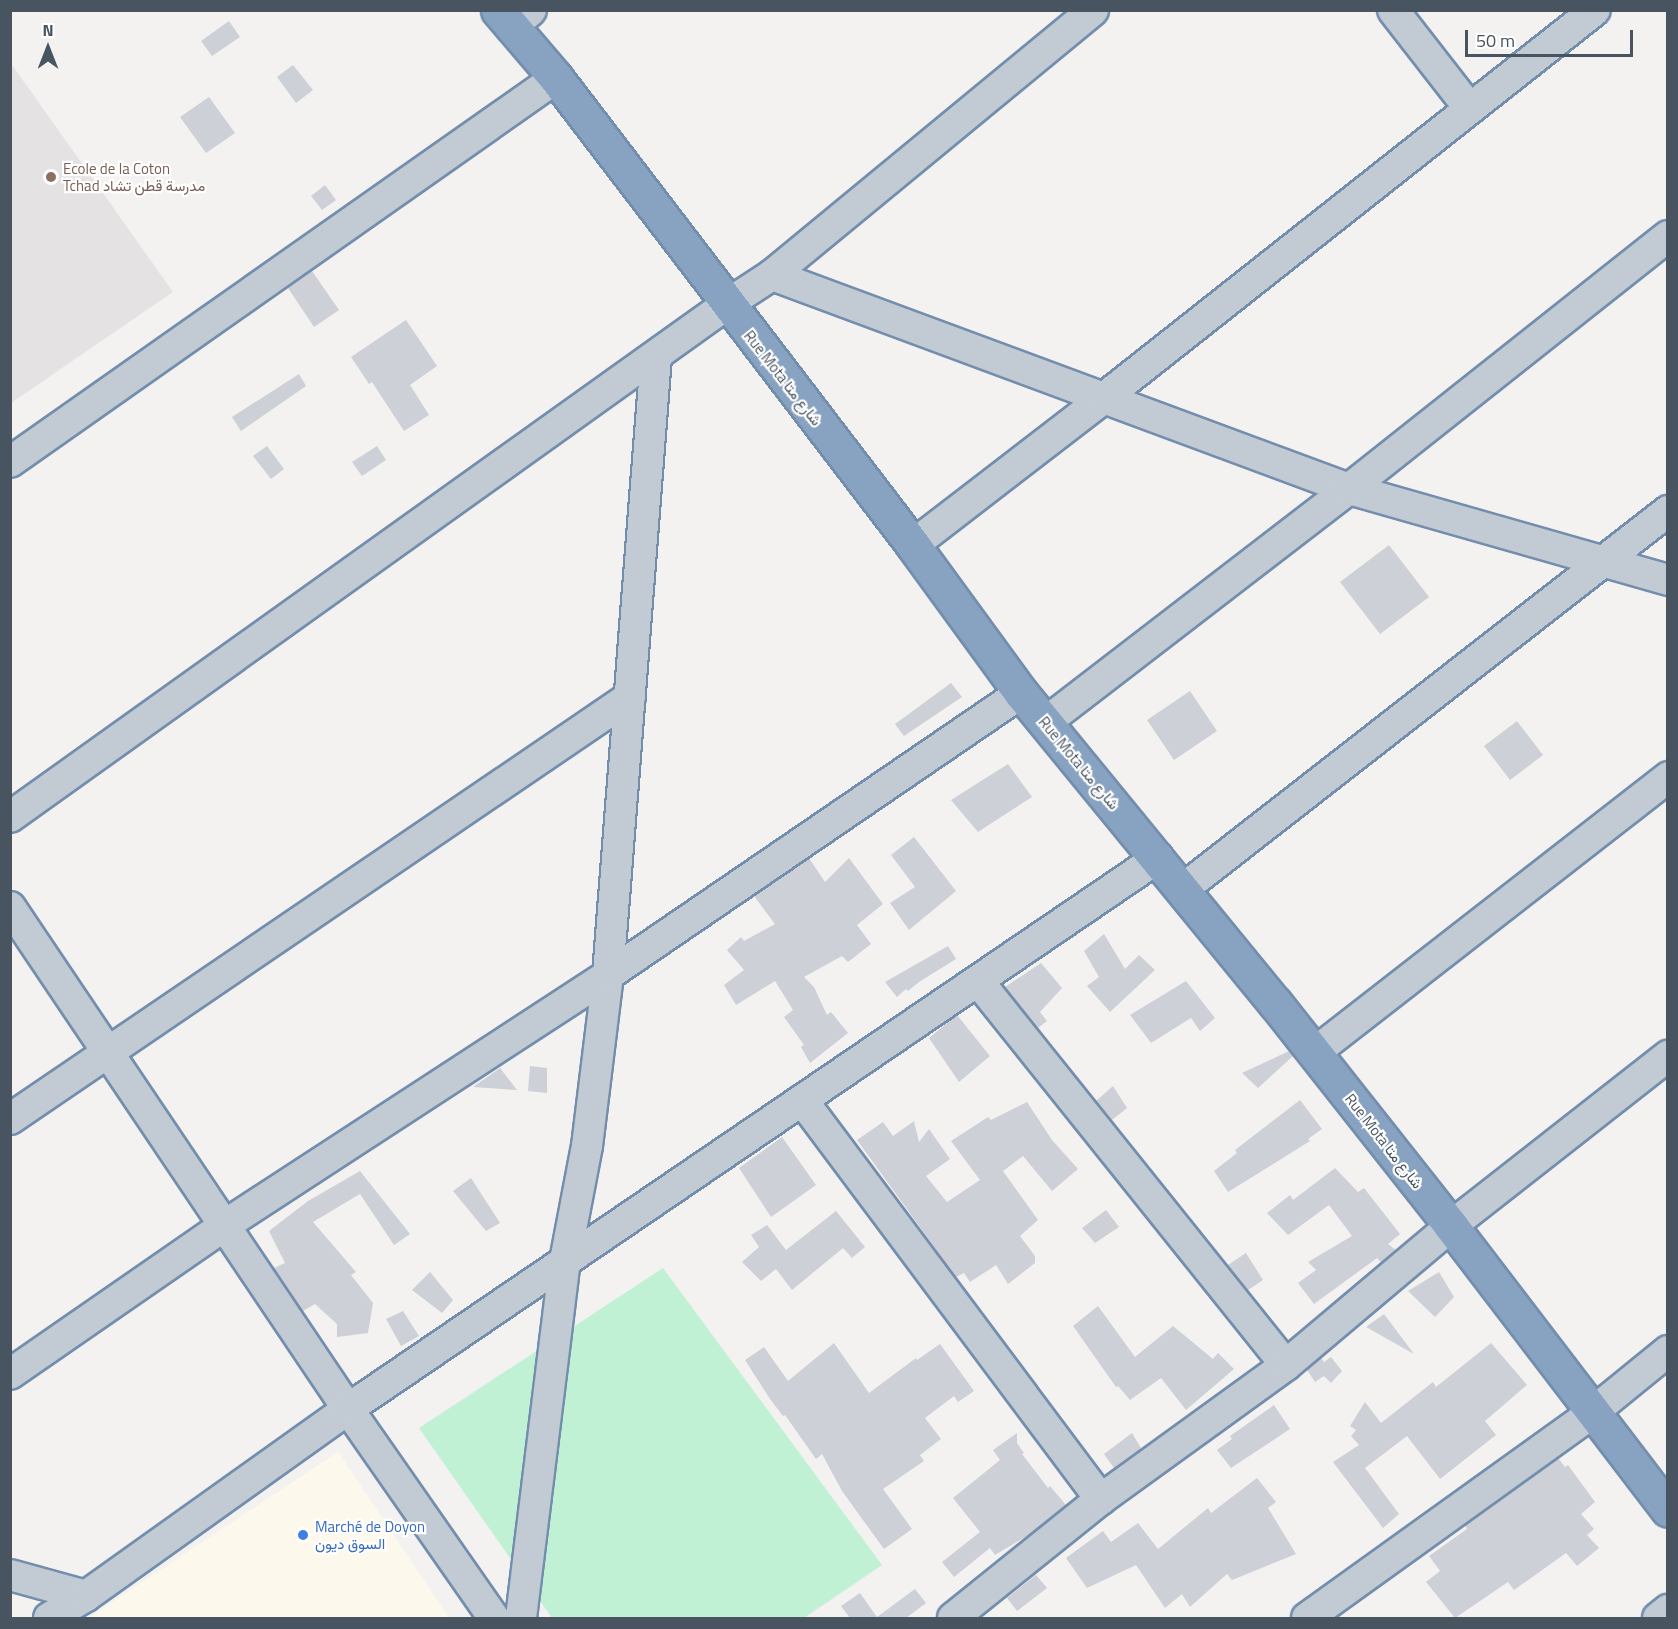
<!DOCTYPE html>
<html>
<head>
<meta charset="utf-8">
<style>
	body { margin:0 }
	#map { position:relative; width:1678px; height:1629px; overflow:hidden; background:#f4f1f1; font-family:"Titillium Web",Vazirmatn,sans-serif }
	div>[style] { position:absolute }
	.commercial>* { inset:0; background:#fdf8ec }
	.education>* { inset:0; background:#e5e2e3 }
	.green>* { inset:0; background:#c0f1d4 }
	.building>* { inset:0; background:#cdd0d6 }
	.roads { filter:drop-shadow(2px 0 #738ead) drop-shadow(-2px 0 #738ead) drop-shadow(0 2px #738ead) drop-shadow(0 -2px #738ead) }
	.minor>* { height:30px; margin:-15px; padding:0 15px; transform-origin:15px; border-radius:15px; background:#c2cbd3 }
	.highway>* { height:33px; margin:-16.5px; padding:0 16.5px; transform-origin:16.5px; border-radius:16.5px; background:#88a3c1 }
	.dots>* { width:16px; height:16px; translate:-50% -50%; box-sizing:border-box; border:3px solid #fff; border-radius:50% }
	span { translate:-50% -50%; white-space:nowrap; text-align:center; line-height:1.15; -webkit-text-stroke:4.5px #fff; paint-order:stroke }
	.education-label { font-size:15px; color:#785e54 }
	.left { translate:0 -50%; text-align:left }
	.street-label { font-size:15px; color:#485460 }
	.shop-label { font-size:15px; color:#366cbe }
	.frame { position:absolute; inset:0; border:12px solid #485460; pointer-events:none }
	.north { position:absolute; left:18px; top:18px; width:60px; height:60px; -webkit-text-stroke:4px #fff; paint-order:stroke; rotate:0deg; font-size:16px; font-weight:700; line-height:24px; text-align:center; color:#485460 }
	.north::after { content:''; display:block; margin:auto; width:21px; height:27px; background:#485460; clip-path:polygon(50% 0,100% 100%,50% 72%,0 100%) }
	.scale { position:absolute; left:1465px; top:30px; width:168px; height:27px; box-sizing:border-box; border:3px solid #485460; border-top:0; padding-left:8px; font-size:18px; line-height:21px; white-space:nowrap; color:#485460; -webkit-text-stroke:4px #fff; paint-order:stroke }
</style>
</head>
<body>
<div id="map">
	<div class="commercial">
		<div style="clip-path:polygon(338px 1452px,449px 1618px,88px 1618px)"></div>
	</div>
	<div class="education">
		<div style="clip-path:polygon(10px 62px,173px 292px,11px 403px,10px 403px)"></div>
	</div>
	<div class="green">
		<div style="clip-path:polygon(663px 1268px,882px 1565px,804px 1618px,552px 1618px,419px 1428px)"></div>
	</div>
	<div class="building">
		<div style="clip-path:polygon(229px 21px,240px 37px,212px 56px,201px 41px)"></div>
		<div style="clip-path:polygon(293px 65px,313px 90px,296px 103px,277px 77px)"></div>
		<div style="clip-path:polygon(209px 97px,235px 133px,206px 153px,180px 117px)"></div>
		<div style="clip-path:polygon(325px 185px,336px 200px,322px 210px,311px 196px)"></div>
		<div style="clip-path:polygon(312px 271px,339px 310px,314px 327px,288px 288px)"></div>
		<div style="clip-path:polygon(406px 320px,437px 366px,410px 385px,429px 415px,404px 431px,372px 382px,369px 384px,351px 357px)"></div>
		<div style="clip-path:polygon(299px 374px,306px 386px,241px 431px,232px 417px)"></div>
		<div style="clip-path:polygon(267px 446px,284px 469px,271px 479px,253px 456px)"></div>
		<div style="clip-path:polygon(377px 446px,386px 460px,362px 476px,352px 462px)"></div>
		<div style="clip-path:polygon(1389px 545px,1429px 597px,1380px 634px,1340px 582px)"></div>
		<div style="clip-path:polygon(951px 683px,962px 697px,904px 736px,895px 724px)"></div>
		<div style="clip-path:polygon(1190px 691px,1217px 731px,1174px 760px,1147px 720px)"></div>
		<div style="clip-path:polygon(1517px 721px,1543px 755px,1510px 780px,1484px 746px)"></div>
		<div style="clip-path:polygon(1008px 764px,1032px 797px,978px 832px,951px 800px)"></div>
		<div style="clip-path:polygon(914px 837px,956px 891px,909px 930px,890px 903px,915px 887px,891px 855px)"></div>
		<div style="clip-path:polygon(809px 858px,825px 882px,849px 858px,883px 904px,857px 925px,871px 944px,848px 962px,842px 956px,804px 977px,814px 987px,827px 1015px,831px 1012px,848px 1033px,810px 1063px,801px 1047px,804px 1045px,784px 1017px,793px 1010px,775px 981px,736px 1005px,724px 985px,744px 970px,727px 950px,741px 937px,744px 941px,775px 924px,754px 896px)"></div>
		<div style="clip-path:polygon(1104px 934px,1125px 969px,1139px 955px,1155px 970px,1110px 1012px,1087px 986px,1099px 977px,1084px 951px)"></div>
		<div style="clip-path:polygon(948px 946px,956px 959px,919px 982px,908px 991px,906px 989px,897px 997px,885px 982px)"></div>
		<div style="clip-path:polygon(1041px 963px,1062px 988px,1040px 1012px,1047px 1021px,1038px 1028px,1005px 987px)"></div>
		<div style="clip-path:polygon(1186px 981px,1215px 1018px,1200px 1031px,1191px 1018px,1151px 1043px,1130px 1015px)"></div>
		<div style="clip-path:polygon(957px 1015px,990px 1056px,959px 1082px,929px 1038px)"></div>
		<div style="clip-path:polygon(1289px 1051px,1293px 1056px,1258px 1088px,1242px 1073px)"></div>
		<div style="clip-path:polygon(530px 1066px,547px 1068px,547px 1093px,528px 1091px)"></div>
		<div style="clip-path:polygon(500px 1068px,517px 1090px,473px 1087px)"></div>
		<div style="clip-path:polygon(1113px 1086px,1127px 1108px,1112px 1120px,1096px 1101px)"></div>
		<div style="clip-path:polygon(1300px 1100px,1322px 1129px,1308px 1139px,1310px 1141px,1228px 1192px,1214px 1171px,1237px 1153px,1235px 1150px)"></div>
		<div style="clip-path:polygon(1027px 1102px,1052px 1140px,1078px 1169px,1052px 1191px,1023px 1156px,1003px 1171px,1038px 1220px,1020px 1236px,1035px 1256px,1035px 1263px,1008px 1284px,996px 1265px,970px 1282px,964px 1273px,956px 1277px,857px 1140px,883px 1122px,893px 1136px,914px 1121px,919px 1142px,929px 1129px,950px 1159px,926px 1176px,947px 1202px,980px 1180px,951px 1141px,988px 1117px,991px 1120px)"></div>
		<div style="clip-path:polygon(782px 1137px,816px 1185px,771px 1217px,739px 1168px)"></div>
		<div style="clip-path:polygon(1335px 1168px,1358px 1192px,1364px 1188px,1400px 1234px,1388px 1244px,1396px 1250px,1381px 1262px,1377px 1258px,1314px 1304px,1298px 1283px,1316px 1270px,1308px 1262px,1352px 1236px,1329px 1205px,1288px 1235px,1267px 1213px,1290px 1195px,1293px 1200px)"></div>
		<div style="clip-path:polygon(360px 1171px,410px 1234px,394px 1245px,360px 1194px,313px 1222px,356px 1272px,351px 1275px,373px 1303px,368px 1333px,337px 1337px,337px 1324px,315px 1304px,303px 1311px,274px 1268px,285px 1263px,269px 1231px,308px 1201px)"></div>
		<div style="clip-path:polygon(471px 1178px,500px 1223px,486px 1231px,453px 1191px)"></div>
		<div style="clip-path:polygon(1106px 1210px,1119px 1227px,1095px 1243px,1082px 1228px)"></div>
		<div style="clip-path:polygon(836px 1211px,865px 1247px,852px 1258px,843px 1248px,792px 1290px,776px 1269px,761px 1281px,742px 1262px,759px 1247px,751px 1235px,767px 1225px,786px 1250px)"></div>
		<div style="clip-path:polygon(1246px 1253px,1263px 1280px,1248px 1290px,1228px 1265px)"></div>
		<div style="clip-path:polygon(430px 1272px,453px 1300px,442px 1313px,412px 1290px)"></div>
		<div style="clip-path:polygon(1439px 1272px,1454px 1297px,1435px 1317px,1408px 1291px)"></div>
		<div style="clip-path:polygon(1098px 1306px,1135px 1357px,1173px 1326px,1213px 1359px,1218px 1353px,1234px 1369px,1186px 1410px,1161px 1378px,1130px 1400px,1118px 1386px,1116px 1387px,1073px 1326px)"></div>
		<div style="clip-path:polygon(403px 1311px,419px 1336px,401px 1346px,386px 1319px)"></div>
		<div style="clip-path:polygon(1384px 1314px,1414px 1354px,1366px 1327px)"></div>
		<div style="clip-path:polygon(834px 1343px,869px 1393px,916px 1358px,917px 1360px,940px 1344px,974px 1391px,958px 1402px,954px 1396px,925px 1418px,941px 1439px,920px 1455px,924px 1461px,883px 1489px,912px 1529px,884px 1549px,842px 1491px,822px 1454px,816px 1459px,785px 1415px,783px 1416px,770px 1399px,745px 1360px,764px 1347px,788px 1381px)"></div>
		<div style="clip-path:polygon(1491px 1343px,1527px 1385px,1485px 1421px,1496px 1435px,1440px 1479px,1407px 1436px,1365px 1468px,1399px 1514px,1383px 1528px,1333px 1462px,1359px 1445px,1351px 1436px,1356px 1430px,1350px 1426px,1365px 1402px,1381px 1423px,1433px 1382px,1436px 1387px)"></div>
		<div style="clip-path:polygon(1331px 1357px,1342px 1371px,1331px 1383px,1324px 1376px,1315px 1382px,1307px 1370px,1321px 1358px,1324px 1362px)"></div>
		<div style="clip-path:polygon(1274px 1405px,1290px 1429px,1231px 1468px,1217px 1450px,1232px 1439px,1230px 1436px)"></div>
		<div style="clip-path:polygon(1017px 1433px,1017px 1443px,1024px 1453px,1022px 1454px,1048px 1488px,1050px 1486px,1066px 1505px,1032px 1533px,995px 1555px,990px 1548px,954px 1577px,942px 1562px,980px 1532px,953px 1498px,1000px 1460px,993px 1450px)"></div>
		<div style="clip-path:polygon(1132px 1433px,1141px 1448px,1114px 1468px,1104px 1454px)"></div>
		<div style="clip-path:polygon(1558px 1458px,1565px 1467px,1568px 1465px,1595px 1502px,1581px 1514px,1594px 1529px,1587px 1535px,1599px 1548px,1577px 1566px,1566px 1553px,1514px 1590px,1508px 1582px,1455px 1618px,1426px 1582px,1440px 1571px,1429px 1556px,1467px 1529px,1465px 1525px)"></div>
		<div style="clip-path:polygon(1257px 1478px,1276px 1502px,1268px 1508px,1296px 1554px,1232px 1580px,1227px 1574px,1190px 1607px,1182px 1594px,1165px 1608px,1136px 1565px,1087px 1588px,1066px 1558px,1103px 1531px,1111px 1542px,1138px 1523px,1158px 1549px,1208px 1508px,1211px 1513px)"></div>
		<div style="clip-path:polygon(1036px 1575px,1047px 1588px,1017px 1611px,1007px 1598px)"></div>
		<div style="clip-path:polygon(915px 1589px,926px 1603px,906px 1618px,850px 1618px,841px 1606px,860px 1593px,877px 1617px)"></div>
	</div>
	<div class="roads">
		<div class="minor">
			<div style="left:1393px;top:10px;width:125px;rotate:52.1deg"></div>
			<div style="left:511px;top:27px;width:26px;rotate:-40deg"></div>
			<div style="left:772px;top:275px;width:615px;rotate:20.35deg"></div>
			<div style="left:1349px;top:489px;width:332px;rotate:15.9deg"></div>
			<div style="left:10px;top:462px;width:668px;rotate:-35.12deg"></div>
			<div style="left:913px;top:545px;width:242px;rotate:-37.6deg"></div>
			<div style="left:1105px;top:397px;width:624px;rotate:-38.3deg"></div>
			<div style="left:1046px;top:722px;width:382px;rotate:-37.6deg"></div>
			<div style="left:1349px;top:489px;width:407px;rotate:-38.4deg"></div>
			<div style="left:10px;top:817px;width:880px;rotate:-35.57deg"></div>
			<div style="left:726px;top:305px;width:55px;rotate:-33.1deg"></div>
			<div style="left:772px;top:275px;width:416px;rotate:-39.5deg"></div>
			<div style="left:1183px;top:889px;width:615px;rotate:-37.93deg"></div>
			<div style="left:10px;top:907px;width:605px;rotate:56.05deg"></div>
			<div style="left:348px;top:1409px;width:255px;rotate:55.1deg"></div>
			<div style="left:978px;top:981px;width:492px;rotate:51.3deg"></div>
			<div style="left:1314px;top:1053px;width:449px;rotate:-37.9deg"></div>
			<div style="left:802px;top:1100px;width:499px;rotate:53.2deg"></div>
			<div style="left:10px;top:1119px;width:750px;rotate:-34.24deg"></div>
			<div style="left:10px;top:1374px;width:262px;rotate:-34.7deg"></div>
			<div style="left:225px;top:1225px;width:457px;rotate:-33.1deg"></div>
			<div style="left:608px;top:975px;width:500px;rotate:-34.33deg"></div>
			<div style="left:10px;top:1575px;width:79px;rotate:15.4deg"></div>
			<div style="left:49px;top:1618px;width:43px;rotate:-30.7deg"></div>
			<div style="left:86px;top:1596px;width:322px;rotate:-35.5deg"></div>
			<div style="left:348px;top:1409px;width:980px;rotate:-34.23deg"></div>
			<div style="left:521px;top:1618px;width:360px;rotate:-83deg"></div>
			<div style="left:565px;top:1261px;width:117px;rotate:-79.2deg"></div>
			<div style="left:587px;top:1146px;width:172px;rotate:-83deg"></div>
			<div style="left:608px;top:975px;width:620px;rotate:-85.56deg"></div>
			<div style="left:953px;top:1618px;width:190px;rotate:-38.8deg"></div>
			<div style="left:1101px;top:1499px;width:228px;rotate:-35.9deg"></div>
			<div style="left:1286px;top:1365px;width:216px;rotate:-40.1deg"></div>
			<div style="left:1451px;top:1226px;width:276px;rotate:-38.1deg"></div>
			<div style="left:1307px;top:1618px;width:351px;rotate:-35.7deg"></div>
			<div style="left:1592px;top:1413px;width:98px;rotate:-39.2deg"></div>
			<div style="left:1658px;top:1618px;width:13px;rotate:-39deg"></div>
		</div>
		<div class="highway">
			<div style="left:498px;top:10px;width:89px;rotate:49.5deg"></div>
			<div style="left:556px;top:78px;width:588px;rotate:52.6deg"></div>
			<div style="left:913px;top:545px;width:183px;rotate:53.9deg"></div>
			<div style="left:1021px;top:693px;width:401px;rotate:50.7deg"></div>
			<div style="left:1275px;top:1003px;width:284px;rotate:51.7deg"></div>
			<div style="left:1451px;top:1226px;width:357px;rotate:52.6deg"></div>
		</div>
	</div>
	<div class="dots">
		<div style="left:51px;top:177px;background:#8d6e63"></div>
		<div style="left:303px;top:1535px;background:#3f7fe0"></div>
	</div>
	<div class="education-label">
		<span class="left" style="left:63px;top:177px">Ecole de la Coton<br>Tchad مدرسة قطن تشاد</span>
	</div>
	<div class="street-label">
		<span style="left:783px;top:378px;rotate:52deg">Rue Mota شارع متا</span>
		<span style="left:1079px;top:763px;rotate:50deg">Rue Mota شارع متا</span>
		<span style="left:1384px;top:1141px;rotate:52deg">Rue Mota شارع متا</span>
	</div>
	<div class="shop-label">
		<span class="left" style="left:315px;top:1535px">Marché de Doyon<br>السوق ديون</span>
	</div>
	<div class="frame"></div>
	<div class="north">N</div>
	<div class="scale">50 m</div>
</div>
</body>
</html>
